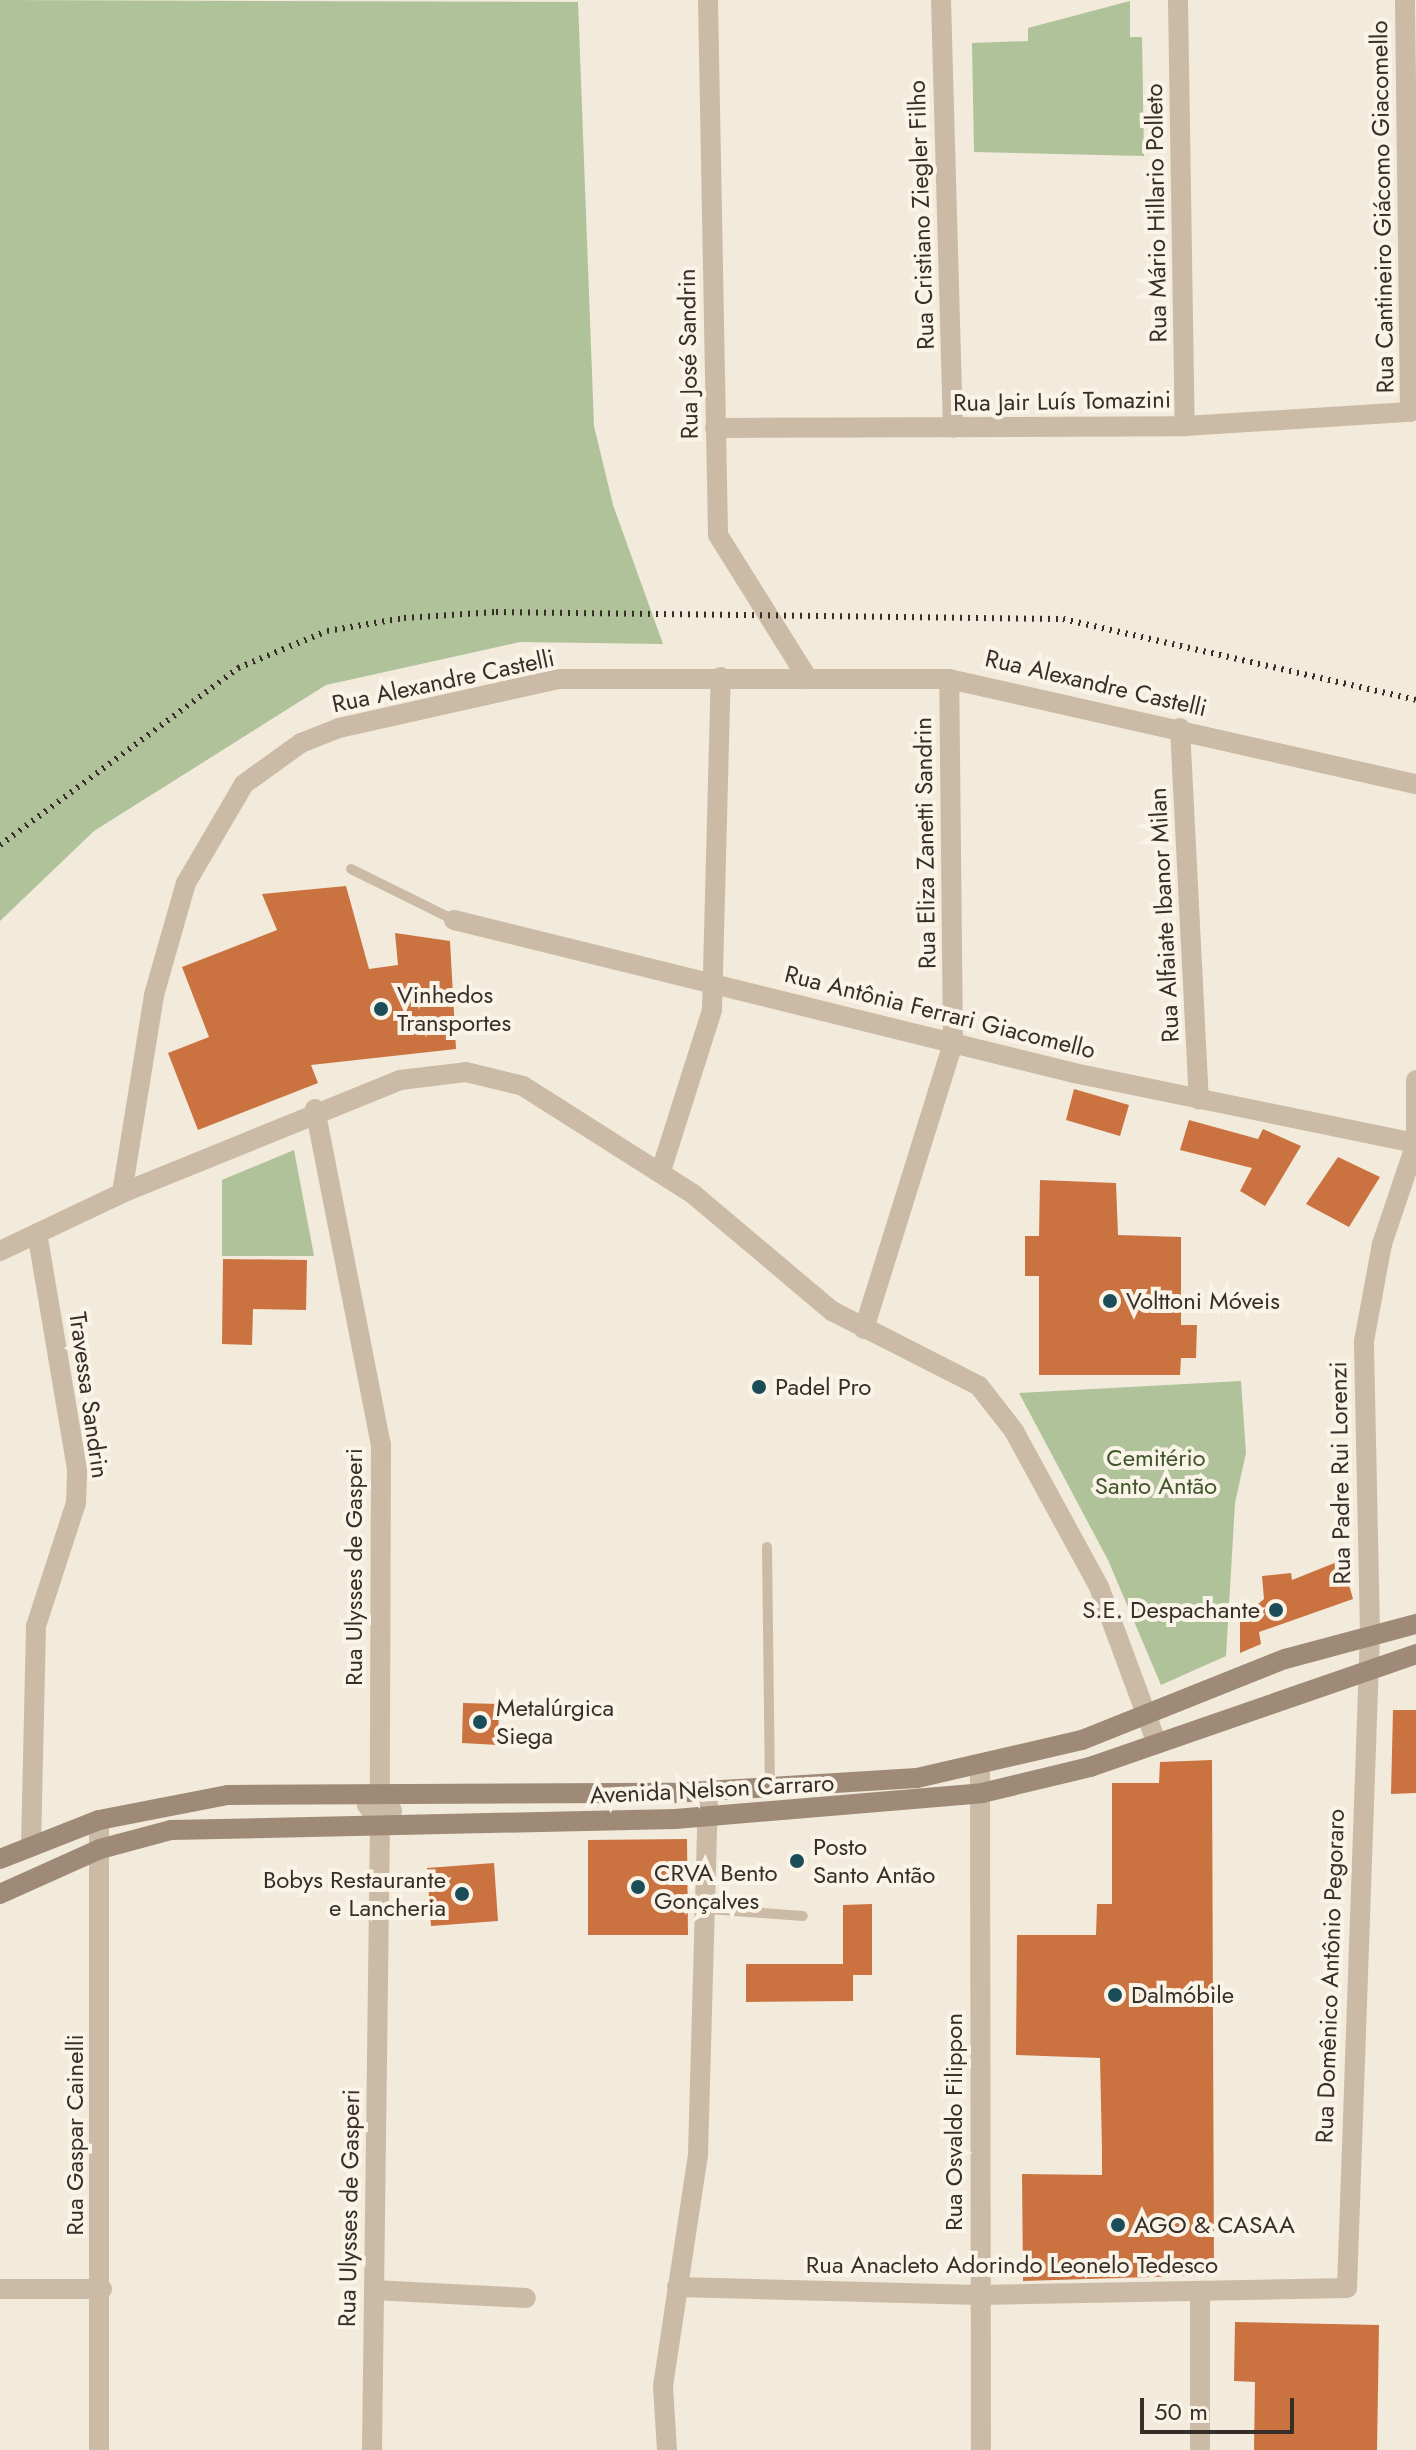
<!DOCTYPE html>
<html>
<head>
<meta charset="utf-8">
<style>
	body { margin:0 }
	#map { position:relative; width:1416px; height:2450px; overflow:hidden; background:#f2eada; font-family:Jost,sans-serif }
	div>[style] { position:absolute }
	.green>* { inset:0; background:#afc29a }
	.building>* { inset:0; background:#ca7341 }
	.service>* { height:10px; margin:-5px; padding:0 5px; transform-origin:5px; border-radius:5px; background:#cbbba6 }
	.minor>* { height:20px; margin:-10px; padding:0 10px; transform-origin:10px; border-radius:10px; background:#cbbba6 }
	.tertiary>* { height:20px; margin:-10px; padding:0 10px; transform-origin:10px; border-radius:10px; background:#cbbba6 }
	.secondary>* { height:20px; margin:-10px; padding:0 10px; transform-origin:10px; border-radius:10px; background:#9f8a77 }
	.rail>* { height:6px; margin-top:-3px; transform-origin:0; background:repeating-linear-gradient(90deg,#372e27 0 2px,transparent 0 8px) }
	.dots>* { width:22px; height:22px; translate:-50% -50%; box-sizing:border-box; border:4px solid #faf3e7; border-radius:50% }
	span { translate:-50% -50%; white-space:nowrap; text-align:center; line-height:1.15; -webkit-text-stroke:8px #faf3e7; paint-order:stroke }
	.street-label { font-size:24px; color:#372e27 }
	.poi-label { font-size:24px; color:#372e27 }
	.left { translate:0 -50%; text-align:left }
	.right { translate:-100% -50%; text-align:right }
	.park-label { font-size:24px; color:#40562a }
	.scale { position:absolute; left:1140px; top:2398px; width:154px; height:36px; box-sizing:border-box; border:4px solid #372e27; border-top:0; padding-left:10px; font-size:24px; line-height:28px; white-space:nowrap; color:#372e27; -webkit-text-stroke:6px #faf3e7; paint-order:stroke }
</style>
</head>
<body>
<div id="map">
	<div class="green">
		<div style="clip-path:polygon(0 0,578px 2px,594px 426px,613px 505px,663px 644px,520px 642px,326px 685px,94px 831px,0 921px)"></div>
		<div style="clip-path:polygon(1130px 1px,1130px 37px,1142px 37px,1144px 156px,974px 152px,972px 43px,1028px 41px,1028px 28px)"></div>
		<div style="clip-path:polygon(294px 1150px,314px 1256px,222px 1256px,222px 1180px)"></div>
		<div style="clip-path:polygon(1241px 1381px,1246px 1453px,1235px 1503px,1226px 1656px,1161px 1685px,1108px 1560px,1019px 1393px)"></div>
	</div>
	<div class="building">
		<div style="clip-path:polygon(346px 886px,369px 969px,398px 965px,395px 933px,450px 941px,456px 1049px,311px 1065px,318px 1083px,198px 1130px,168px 1053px,209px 1037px,182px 967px,277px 930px,262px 894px)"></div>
		<div style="clip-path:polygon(1074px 1089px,1129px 1105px,1120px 1136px,1066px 1120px)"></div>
		<div style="clip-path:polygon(1189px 1120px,1258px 1139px,1263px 1129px,1301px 1146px,1265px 1206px,1240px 1191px,1252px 1168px,1180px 1150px)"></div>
		<div style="clip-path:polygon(1338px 1157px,1380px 1177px,1349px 1227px,1306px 1204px)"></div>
		<div style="clip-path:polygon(1040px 1180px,1116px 1183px,1118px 1235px,1181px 1237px,1181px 1325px,1197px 1325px,1196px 1358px,1181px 1358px,1180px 1375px,1039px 1375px,1039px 1276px,1025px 1276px,1025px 1236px,1039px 1236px)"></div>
		<div style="clip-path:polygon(223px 1259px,307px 1260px,306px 1310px,253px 1309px,252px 1345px,222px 1344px)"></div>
		<div style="clip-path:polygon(1342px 1560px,1353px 1599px,1259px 1632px,1261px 1644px,1240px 1653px,1240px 1619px,1264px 1599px,1262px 1576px,1291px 1573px,1292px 1580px)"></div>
		<div style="clip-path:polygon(463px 1703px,499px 1704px,498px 1745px,462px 1743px)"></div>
		<div style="clip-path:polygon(1393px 1710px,1416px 1710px,1416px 1793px,1391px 1794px)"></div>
		<div style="clip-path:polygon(1212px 1760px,1214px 2275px,1023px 2281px,1022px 2174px,1102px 2175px,1102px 2149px,1100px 2058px,1016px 2055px,1017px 1935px,1096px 1935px,1097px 1904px,1112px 1904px,1112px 1783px,1159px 1783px,1160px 1762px)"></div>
		<div style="clip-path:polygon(687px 1839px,688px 1935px,588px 1935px,588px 1840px)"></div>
		<div style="clip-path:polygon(494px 1863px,498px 1921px,431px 1926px,427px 1868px)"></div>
		<div style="clip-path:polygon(872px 1904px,872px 1975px,853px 1975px,853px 2001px,746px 2002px,746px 1964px,843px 1964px,843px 1905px)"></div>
		<div style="clip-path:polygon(1235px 2322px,1379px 2325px,1377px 2450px,1254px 2450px,1255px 2382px,1234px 2381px)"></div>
	</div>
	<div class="service">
		<div style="left:351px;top:869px;width:115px;rotate:26.3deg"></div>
		<div style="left:767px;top:1547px;width:240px;rotate:89.3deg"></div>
		<div style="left:709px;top:1909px;width:94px;rotate:4.3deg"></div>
	</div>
	<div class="minor">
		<div style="left:708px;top:0;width:535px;rotate:88.93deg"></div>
		<div style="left:718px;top:535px;width:170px;rotate:58deg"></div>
		<div style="left:941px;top:0;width:428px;rotate:88.4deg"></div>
		<div style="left:1178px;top:0;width:426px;rotate:89.1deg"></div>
		<div style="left:715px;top:428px;width:470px;rotate:-0.2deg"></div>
		<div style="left:1185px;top:426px;width:225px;rotate:-3.6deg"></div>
		<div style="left:1410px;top:412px;width:412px;rotate:-90.7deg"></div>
		<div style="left:1180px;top:728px;width:372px;rotate:87.1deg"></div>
		<div style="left:454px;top:920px;width:639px;rotate:13.86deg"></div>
		<div style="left:1074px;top:1073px;width:349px;rotate:11.6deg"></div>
		<div style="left:315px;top:1109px;width:341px;rotate:78.9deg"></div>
		<div style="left:381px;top:1444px;width:347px;rotate:90.2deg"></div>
		<div style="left:380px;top:1791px;width:23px;rotate:59deg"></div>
		<div style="left:392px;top:1811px;width:17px;rotate:135deg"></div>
		<div style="left:380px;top:1823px;width:627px;rotate:90.73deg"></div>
		<div style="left:661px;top:1171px;width:169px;rotate:-72.4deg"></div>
		<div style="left:712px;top:1010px;width:333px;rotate:-88.5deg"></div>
		<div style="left:122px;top:1193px;width:300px;rotate:-22.1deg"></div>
		<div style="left:400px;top:1080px;width:66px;rotate:-6.9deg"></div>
		<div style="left:466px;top:1072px;width:59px;rotate:13.8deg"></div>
		<div style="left:523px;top:1086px;width:201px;rotate:32.4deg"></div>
		<div style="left:693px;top:1194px;width:182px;rotate:40.1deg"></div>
		<div style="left:832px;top:1311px;width:165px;rotate:27deg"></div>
		<div style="left:979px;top:1386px;width:57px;rotate:52.1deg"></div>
		<div style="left:1014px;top:1431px;width:178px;rotate:61.4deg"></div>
		<div style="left:1099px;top:1587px;width:167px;rotate:69.7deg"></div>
		<div style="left:864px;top:1329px;width:300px;rotate:-72.7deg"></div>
		<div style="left:953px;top:1043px;width:364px;rotate:-90.6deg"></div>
		<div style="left:980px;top:1764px;width:686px;rotate:89.92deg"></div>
		<div style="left:380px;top:1823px;width:22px;rotate:-126deg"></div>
		<div style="left:367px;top:1805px;width:19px;rotate:-47deg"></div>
		<div style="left:31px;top:1847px;width:221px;rotate:-88.7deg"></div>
		<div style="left:36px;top:1626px;width:129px;rotate:-72deg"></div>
		<div style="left:76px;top:1503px;width:34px;rotate:-88deg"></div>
		<div style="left:77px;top:1469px;width:239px;rotate:-99.6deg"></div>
		<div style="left:677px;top:2287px;width:303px;rotate:1.5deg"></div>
		<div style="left:980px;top:2295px;width:367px;rotate:-1.1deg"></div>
		<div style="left:1347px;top:2288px;width:656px;rotate:-87.99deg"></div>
		<div style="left:1370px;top:1632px;width:291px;rotate:-91.2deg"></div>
		<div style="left:1364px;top:1341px;width:99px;rotate:-79.5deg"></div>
		<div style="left:1382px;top:1244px;width:107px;rotate:-71.4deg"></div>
		<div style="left:1416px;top:1143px;width:63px;rotate:-90deg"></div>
		<div style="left:0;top:2289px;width:102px"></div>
		<div style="left:374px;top:2290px;width:152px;rotate:3deg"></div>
		<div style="left:667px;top:2450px;width:64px;rotate:-93.6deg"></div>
		<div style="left:663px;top:2386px;width:235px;rotate:-81.4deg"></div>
		<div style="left:698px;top:2154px;width:363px;rotate:-88.4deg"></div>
		<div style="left:1200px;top:2450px;width:157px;rotate:-90deg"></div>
	</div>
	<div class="tertiary">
		<div style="left:0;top:1251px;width:135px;rotate:-25.4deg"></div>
		<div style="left:122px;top:1193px;width:201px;rotate:-80.8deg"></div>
		<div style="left:154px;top:995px;width:116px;rotate:-74.1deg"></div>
		<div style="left:186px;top:883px;width:115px;rotate:-59.6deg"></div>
		<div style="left:244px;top:784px;width:70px;rotate:-35.7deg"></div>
		<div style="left:301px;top:743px;width:41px;rotate:-21.5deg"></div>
		<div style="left:339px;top:728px;width:225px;rotate:-12.6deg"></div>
		<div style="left:559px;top:679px;width:390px"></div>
		<div style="left:949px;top:679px;width:479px;rotate:12.7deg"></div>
		<div style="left:99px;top:1820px;width:630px;rotate:90deg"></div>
	</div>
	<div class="secondary">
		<div style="left:0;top:1859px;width:106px;rotate:-21.5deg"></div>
		<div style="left:99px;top:1820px;width:131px;rotate:-11deg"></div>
		<div style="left:228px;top:1795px;width:445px;rotate:-0.3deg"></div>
		<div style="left:673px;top:1793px;width:244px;rotate:-3.5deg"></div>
		<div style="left:917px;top:1778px;width:169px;rotate:-13deg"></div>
		<div style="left:1082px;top:1740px;width:219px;rotate:-21.8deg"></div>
		<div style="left:1285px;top:1659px;width:136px;rotate:-15deg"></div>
		<div style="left:0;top:1894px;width:110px;rotate:-24.2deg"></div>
		<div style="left:100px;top:1849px;width:73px;rotate:-15deg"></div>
		<div style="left:171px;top:1830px;width:504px;rotate:-1.25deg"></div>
		<div style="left:675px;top:1819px;width:308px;rotate:-4.8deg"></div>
		<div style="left:982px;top:1793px;width:111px;rotate:-13.5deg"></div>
		<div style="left:1090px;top:1767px;width:345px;rotate:-19.1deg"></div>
	</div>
	<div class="rail">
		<div style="left:0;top:845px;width:297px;rotate:-36.6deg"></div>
		<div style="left:238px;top:668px;width:96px;rotate:-22.6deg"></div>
		<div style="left:327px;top:631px;width:78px;rotate:-9.6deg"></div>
		<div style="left:404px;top:618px;width:92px;rotate:-3.7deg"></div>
		<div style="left:496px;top:612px;width:567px;rotate:0.71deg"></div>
		<div style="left:1063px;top:619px;width:362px;rotate:12.9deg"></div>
	</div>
	<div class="dots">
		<div style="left:381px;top:1009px;background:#1b4d59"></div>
		<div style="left:1110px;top:1301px;background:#1b4d59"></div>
		<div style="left:759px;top:1387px;background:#1b4d59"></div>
		<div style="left:1276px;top:1610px;background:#1b4d59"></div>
		<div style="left:480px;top:1722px;background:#1b4d59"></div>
		<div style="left:797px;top:1861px;background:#1b4d59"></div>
		<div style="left:638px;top:1887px;background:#1b4d59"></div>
		<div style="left:462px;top:1894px;background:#1b4d59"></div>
		<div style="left:1115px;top:1995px;background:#1b4d59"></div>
		<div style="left:1118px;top:2225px;background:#1b4d59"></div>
	</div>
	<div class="street-label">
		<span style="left:1382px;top:207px;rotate:-91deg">Rua Cantineiro Giácomo Giacomello</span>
		<span style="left:1156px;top:213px;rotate:-91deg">Rua Mário Hillario Polleto</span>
		<span style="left:921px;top:215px;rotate:-92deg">Rua Cristiano Ziegler Filho</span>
		<span style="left:688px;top:354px;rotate:-91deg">Rua José Sandrin</span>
		<span style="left:1062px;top:401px;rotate:-1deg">Rua Jair Luís Tomazini</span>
		<span style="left:443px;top:681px;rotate:-12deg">Rua Alexandre Castelli</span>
		<span style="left:1096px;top:683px;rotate:13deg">Rua Alexandre Castelli</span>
		<span style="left:925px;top:843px;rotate:-91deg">Rua Eliza Zanetti Sandrin</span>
		<span style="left:1164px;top:915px;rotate:-93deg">Rua Alfaiate Ibanor Milan</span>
		<span style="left:940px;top:1012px;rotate:14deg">Rua Antônia Ferrari Giacomello</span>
		<span style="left:89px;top:1395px;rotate:82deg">Travessa Sandrin</span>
		<span style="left:1340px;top:1473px;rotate:-91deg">Rua Padre Rui Lorenzi</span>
		<span style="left:354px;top:1567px;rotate:-90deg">Rua Ulysses de Gasperi</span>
		<span style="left:712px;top:1789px;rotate:-3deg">Avenida Nelson Carraro</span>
		<span style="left:1330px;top:1976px;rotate:-88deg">Rua Domênico Antônio Pegoraro</span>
		<span style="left:954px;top:2122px;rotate:-90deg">Rua Osvaldo Filippon</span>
		<span style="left:75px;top:2135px;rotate:-90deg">Rua Gaspar Cainelli</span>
		<span style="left:349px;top:2208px;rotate:-89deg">Rua Ulysses de Gasperi</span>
		<span style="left:1012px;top:2265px">Rua Anacleto Adorindo Leonelo Tedesco</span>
	</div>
	<div class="poi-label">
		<span class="left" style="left:397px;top:1009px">Vinhedos<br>Transportes</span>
		<span class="left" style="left:1126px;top:1301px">Volttoni Móveis</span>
		<span class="left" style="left:775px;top:1387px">Padel Pro</span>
		<span class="right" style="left:1260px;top:1610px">S.E. Despachante</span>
		<span class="left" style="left:496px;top:1722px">Metalúrgica<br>Siega</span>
		<span class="left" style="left:813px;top:1861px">Posto<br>Santo Antão</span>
		<span class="left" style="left:654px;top:1887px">CRVA Bento<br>Gonçalves</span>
		<span class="right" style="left:446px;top:1894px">Bobys Restaurante<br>e Lancheria</span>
		<span class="left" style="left:1131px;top:1995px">Dalmóbile</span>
		<span class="left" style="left:1134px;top:2225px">AGO &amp; CASAA</span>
	</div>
	<div class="park-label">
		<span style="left:1156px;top:1472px">Cemitério<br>Santo Antão</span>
	</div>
	<div class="scale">50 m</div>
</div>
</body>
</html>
